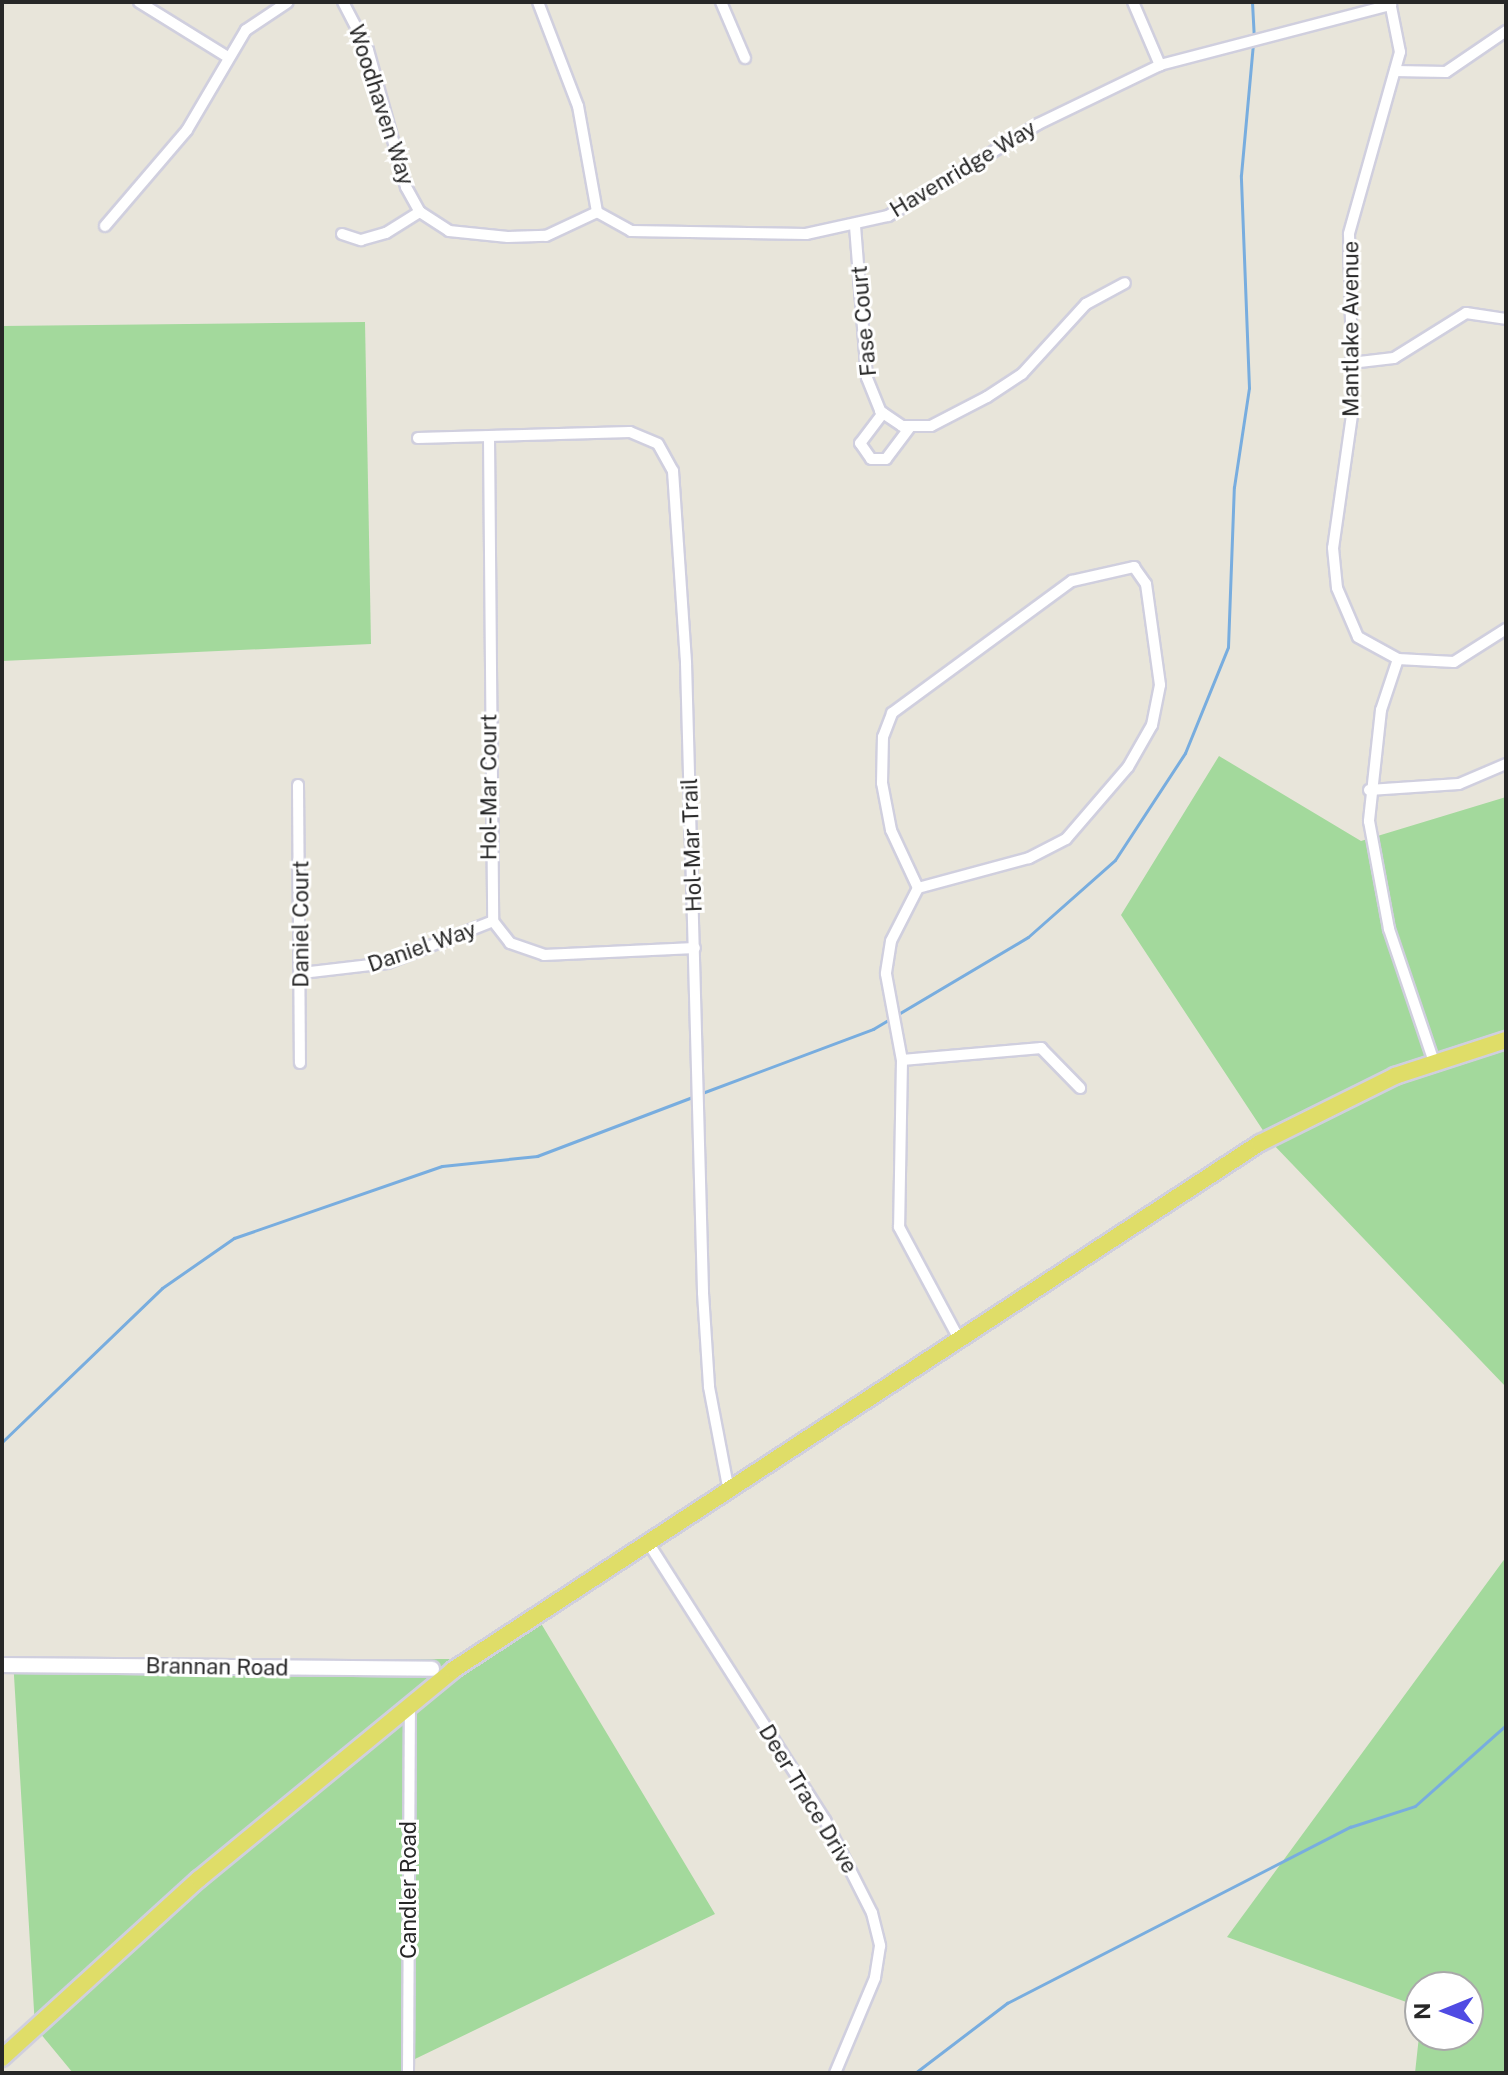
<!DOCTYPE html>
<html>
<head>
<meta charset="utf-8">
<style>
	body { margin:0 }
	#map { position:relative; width:1508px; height:2075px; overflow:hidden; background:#e8e5da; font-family:"Public Sans",sans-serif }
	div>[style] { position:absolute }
	.green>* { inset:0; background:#a3d99c }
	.stream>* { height:3px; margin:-1.5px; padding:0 1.5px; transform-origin:1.5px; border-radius:1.5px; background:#78addf }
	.roads { filter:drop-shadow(2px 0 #d0cfde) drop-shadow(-2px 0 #d0cfde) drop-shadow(0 2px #d0cfde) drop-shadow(0 -2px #d0cfde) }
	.street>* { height:10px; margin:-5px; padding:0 5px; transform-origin:5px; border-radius:5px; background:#fff }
	.secondary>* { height:14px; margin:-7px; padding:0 7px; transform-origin:7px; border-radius:7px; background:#fff }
	.primary>* { height:16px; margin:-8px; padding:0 8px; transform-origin:8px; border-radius:8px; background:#dfdd68 }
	span { translate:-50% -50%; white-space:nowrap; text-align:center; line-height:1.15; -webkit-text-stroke:6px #fff; paint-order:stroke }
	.street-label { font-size:22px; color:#272727 }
	.frame { position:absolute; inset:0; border:4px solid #272727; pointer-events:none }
	.north { position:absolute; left:1404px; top:1971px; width:80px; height:80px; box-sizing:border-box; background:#fff; border:2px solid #a9a9a9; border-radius:50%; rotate:269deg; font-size:22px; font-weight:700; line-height:32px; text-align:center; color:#272727 }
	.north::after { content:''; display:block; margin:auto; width:28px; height:36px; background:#504be3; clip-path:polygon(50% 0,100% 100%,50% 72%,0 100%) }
</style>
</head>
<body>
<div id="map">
	<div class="green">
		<div style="clip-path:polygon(365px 322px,371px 644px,2px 661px,2px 326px)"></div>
		<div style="clip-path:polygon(1219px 756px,1361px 841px,1506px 797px,1506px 1387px,1270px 1141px,1121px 915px)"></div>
		<div style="clip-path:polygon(1506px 1557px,1506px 2073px,1415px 2073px,1420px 2027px,1420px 2035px,1468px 2035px,1468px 1987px,1420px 1987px,1420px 2007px,1227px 1937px)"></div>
		<div style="clip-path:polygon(539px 1620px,715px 1914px,415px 2059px,414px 2073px,73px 2073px,35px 2027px,13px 1659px,470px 1659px)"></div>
	</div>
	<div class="stream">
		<div style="left:1252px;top:2px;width:34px;rotate:87deg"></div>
		<div style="left:702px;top:1093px;width:183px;rotate:-20.5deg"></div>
		<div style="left:873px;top:1029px;width:180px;rotate:-30.7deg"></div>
		<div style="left:1028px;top:937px;width:116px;rotate:-41.5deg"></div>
		<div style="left:1115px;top:860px;width:128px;rotate:-56.8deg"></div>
		<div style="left:1185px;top:753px;width:114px;rotate:-67.9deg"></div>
		<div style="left:1228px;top:647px;width:160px;rotate:-87.9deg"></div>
		<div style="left:1234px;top:487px;width:100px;rotate:-81.4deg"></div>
		<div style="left:1249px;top:388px;width:213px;rotate:-92.2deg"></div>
		<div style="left:1241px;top:175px;width:132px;rotate:-84.8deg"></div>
		<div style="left:2px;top:1442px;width:222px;rotate:-43.9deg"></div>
		<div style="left:162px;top:1288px;width:88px;rotate:-34.8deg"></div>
		<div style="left:234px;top:1238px;width:220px;rotate:-19.1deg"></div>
		<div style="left:442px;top:1166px;width:96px;rotate:-6deg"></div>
		<div style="left:537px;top:1156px;width:169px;rotate:-20.8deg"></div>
		<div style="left:915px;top:2073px;width:116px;rotate:-37.3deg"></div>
		<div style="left:1007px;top:2003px;width:386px;rotate:-27.2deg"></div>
		<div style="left:1350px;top:1827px;width:68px;rotate:-17.9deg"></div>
		<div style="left:1415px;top:1806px;width:122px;rotate:-41.7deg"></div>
	</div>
	<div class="roads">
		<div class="street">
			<div style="left:139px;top:2px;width:102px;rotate:31.8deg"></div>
			<div style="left:343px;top:2px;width:54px;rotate:62.5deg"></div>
			<div style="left:368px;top:50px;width:142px;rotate:74.5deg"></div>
			<div style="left:406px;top:187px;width:29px;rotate:61deg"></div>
			<div style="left:420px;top:212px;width:35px;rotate:33deg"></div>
			<div style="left:449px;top:231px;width:59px;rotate:5.8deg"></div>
			<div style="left:508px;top:237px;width:38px;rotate:-2deg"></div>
			<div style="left:546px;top:236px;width:56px;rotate:-25.2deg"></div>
			<div style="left:538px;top:2px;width:111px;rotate:69deg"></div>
			<div style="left:578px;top:106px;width:108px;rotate:79.8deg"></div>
			<div style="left:597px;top:212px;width:39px;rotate:29deg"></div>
			<div style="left:631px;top:231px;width:175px;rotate:1deg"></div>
			<div style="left:806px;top:234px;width:84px;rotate:-12.4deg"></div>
			<div style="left:888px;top:216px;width:176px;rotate:-31.5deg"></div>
			<div style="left:1038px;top:124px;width:136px;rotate:-25.8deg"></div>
			<div style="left:1160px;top:65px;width:239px;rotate:-14.6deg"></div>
			<div style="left:721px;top:2px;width:61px;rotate:66.8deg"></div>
			<div style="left:1133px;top:2px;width:69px;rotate:66.8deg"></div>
			<div style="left:1390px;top:2px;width:51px;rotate:78.7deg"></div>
			<div style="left:1400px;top:52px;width:189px;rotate:105.7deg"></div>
			<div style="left:1349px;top:234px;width:174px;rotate:88.7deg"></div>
			<div style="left:1353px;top:408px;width:141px;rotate:98.1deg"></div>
			<div style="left:1333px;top:548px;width:40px;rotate:84.3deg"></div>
			<div style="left:1337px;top:588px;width:53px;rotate:66.8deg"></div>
			<div style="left:1358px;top:637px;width:46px;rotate:28.8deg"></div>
			<div style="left:1398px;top:659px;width:56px;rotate:3.1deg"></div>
			<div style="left:1454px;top:662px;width:62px;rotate:-32.4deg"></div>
			<div style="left:1395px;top:71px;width:51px;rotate:1.1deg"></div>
			<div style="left:1446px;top:72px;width:73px;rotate:-34.3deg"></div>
			<div style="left:105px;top:226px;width:126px;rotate:-49.5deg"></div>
			<div style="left:187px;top:130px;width:116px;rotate:-59.5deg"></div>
			<div style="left:246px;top:30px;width:50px;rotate:-33.7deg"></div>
			<div style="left:855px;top:226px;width:152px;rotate:85.5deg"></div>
			<div style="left:867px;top:378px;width:35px;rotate:68deg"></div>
			<div style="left:880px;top:411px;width:27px;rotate:34deg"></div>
			<div style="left:902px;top:426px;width:29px"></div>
			<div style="left:931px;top:426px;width:63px;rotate:-27.4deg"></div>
			<div style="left:987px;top:397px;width:42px;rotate:-33.3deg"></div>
			<div style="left:1022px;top:374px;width:95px;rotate:-47.6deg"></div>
			<div style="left:1086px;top:304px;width:44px;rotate:-28.3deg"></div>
			<div style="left:342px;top:234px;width:20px;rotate:18deg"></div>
			<div style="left:361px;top:240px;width:26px;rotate:-16deg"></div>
			<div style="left:386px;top:233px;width:40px;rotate:-32deg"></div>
			<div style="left:1351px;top:363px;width:43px;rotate:-6.6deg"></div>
			<div style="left:1394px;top:358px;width:85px;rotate:-32deg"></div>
			<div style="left:1466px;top:313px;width:40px;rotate:8.5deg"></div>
			<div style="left:883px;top:413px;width:38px;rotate:127deg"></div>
			<div style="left:860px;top:443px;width:19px;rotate:55deg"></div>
			<div style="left:871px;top:459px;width:15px"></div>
			<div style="left:886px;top:459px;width:40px;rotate:-53deg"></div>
			<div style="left:418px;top:438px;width:212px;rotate:-1.6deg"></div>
			<div style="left:630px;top:432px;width:30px;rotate:23deg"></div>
			<div style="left:658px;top:444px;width:31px;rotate:61deg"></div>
			<div style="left:673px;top:471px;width:192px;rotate:86.1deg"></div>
			<div style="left:686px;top:663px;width:630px;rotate:88.45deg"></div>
			<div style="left:703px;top:1293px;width:94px;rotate:86.3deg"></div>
			<div style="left:709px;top:1387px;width:107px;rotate:79.2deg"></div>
			<div style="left:489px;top:438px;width:483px;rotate:89.5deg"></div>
			<div style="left:493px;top:921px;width:28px;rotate:52deg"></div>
			<div style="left:510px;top:943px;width:36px;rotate:19deg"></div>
			<div style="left:544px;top:955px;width:151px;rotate:-2.7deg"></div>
			<div style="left:1398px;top:659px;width:54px;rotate:108.4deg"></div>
			<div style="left:1381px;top:710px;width:112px;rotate:96.2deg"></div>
			<div style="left:1369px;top:821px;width:110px;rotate:79.5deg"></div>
			<div style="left:1389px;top:929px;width:140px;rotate:71.3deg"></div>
			<div style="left:298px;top:785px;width:278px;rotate:89.6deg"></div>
			<div style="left:1369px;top:790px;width:90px;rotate:-3.8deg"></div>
			<div style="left:1459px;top:784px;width:51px;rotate:-23.1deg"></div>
			<div style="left:918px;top:888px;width:64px;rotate:-115deg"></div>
			<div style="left:891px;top:830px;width:48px;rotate:-100.8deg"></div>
			<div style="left:882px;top:783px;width:46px;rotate:-88.8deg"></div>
			<div style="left:883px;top:737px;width:26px;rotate:-69deg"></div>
			<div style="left:892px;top:713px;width:223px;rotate:-36.3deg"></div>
			<div style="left:1072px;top:581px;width:64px;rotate:-12.7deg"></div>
			<div style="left:1134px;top:567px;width:21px;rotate:55deg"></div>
			<div style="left:1146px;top:584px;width:102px;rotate:82.1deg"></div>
			<div style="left:1160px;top:685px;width:41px;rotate:101.3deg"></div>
			<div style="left:1152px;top:725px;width:48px;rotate:119.7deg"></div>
			<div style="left:1128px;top:767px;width:95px;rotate:130.7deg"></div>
			<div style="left:1066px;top:839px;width:42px;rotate:152.8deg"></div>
			<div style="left:1029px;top:858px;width:115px;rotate:164.9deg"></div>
			<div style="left:918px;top:888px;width:59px;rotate:117deg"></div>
			<div style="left:891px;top:941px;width:33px;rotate:99deg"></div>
			<div style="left:886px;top:974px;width:87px;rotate:79.5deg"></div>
			<div style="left:902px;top:1060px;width:167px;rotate:91deg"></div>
			<div style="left:899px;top:1227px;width:125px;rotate:61.8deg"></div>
			<div style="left:302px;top:973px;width:86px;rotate:-6.7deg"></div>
			<div style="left:387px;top:963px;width:114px;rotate:-21.6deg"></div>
			<div style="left:902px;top:1060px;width:140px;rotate:-4.9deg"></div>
			<div style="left:1041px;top:1048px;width:56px;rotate:45.7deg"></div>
			<div style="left:649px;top:1544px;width:327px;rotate:57.5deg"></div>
			<div style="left:825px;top:1820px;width:104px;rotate:63.2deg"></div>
			<div style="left:872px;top:1913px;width:34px;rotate:76deg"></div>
			<div style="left:880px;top:1946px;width:32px;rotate:99deg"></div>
			<div style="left:875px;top:1978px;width:103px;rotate:112.8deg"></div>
			<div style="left:408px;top:2073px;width:366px;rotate:-89.7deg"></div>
		</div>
		<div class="secondary">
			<div style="left:2px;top:1665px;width:430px;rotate:0.5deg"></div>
		</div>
		<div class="primary">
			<div style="left:2px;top:2058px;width:266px;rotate:-42.3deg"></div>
			<div style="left:199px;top:1879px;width:329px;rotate:-39.4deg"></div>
			<div style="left:453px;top:1670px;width:964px;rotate:-33.15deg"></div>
			<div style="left:1260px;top:1143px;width:151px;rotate:-26.4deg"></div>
			<div style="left:1395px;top:1076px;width:117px;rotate:-18deg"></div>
		</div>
	</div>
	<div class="street-label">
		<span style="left:381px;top:105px;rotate:72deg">Woodhaven Way</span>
		<span style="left:963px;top:169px;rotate:-31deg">Havenridge Way</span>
		<span style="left:864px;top:321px;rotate:-95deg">Fase Court</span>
		<span style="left:1351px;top:329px;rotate:-90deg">Mantlake Avenue</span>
		<span style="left:489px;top:787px;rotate:-90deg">Hol-Mar Court</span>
		<span style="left:692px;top:845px;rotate:-92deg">Hol-Mar Trail</span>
		<span style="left:301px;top:924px;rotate:-90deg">Daniel Court</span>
		<span style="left:422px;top:947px;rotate:-19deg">Daniel Way</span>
		<span style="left:217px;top:1667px;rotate:1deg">Brannan Road</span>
		<span style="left:808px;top:1799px;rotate:59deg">Deer Trace Drive</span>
		<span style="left:409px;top:1890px;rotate:-90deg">Candler Road</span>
	</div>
	<div class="frame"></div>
	<div class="north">N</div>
</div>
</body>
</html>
